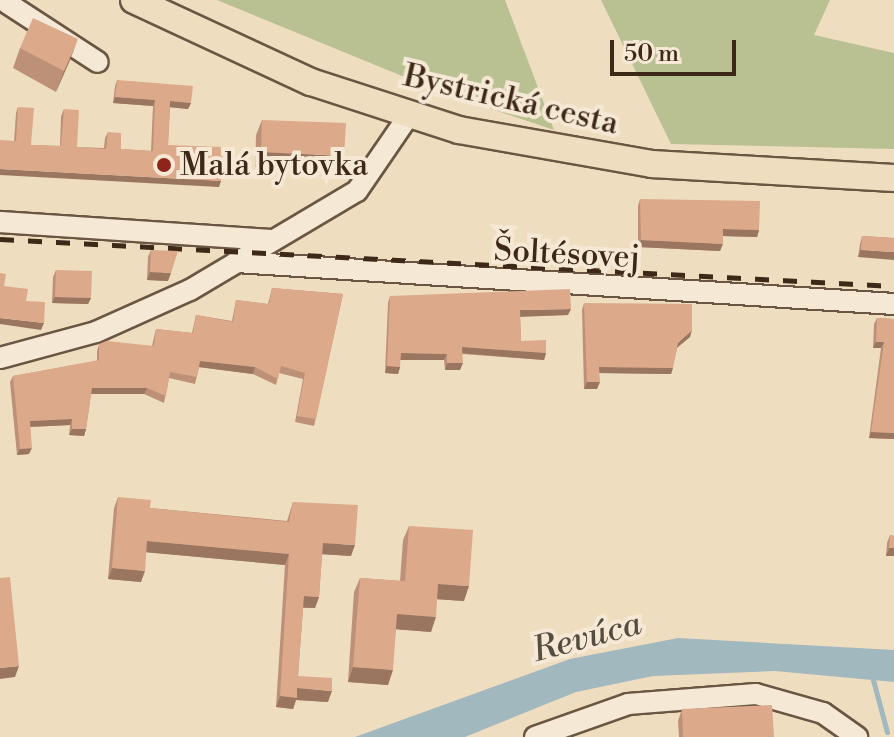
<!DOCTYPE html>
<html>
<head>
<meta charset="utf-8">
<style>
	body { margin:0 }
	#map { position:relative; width:894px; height:737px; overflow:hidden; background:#efddbf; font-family:"Libre Bodoni",serif }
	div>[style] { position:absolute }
	.green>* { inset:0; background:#b9c192 }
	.water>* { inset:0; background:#a0b8be }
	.stream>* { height:5px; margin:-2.5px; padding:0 2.5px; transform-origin:2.5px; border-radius:2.5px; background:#a0b8be }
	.roads { filter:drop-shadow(2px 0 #6a5642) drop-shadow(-2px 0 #6a5642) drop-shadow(0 2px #6a5642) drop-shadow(0 -2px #6a5642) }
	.minor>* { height:20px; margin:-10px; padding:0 10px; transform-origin:10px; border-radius:10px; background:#f5e9d5 }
	.major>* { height:26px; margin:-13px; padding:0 13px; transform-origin:13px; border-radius:13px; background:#efddbf }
	.rail>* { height:5px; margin-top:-2.5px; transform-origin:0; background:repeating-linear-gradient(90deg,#3e2918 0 14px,transparent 0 28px) }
	.wall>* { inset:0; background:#bd9178 }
	.shaded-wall>* { inset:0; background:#9a7661 }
	.building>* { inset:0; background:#dca98b }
	.dots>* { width:22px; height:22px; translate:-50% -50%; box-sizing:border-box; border:4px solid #f5e9d5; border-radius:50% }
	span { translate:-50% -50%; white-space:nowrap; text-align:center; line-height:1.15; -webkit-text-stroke:8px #f5e9d5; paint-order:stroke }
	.street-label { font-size:32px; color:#3e2918 }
	.poi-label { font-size:32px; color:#3e2918 }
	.left { translate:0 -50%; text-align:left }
	.water-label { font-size:34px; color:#564d42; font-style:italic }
	.scale { position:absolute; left:610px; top:40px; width:126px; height:36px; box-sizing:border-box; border:4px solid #3e2918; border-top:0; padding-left:10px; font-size:24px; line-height:28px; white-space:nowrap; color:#3e2918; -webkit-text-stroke:6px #f5e9d5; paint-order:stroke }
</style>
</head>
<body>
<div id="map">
	<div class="green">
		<div style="clip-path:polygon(217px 0,505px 0,554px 130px,441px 92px)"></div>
		<div style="clip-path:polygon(601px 0,830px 0,814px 35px,894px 53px,894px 149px,671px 144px)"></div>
	</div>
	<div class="water">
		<div style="clip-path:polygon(678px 638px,894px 650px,894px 682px,775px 671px,653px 676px,576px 692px,465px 737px,355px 737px,570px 659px)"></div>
	</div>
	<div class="stream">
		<div style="left:872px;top:676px;width:58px;rotate:75deg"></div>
	</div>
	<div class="roads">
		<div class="minor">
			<div style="left:7px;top:3px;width:108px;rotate:33deg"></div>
			<div style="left:0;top:222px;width:273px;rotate:3.8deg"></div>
			<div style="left:236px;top:262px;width:659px;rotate:3.65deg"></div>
			<div style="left:0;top:358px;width:99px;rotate:-15.2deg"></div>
			<div style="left:96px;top:332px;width:103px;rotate:-24.1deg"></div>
			<div style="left:190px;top:290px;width:194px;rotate:-30.7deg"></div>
			<div style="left:357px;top:191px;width:92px;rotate:-55.6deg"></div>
			<div style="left:535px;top:737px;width:99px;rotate:-19.5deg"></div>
			<div style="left:628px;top:704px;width:128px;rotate:-4.5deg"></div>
			<div style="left:756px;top:694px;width:70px;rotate:15.8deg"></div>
			<div style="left:823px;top:713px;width:42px;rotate:35.2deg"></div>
		</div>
		<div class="major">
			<div style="left:134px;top:0;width:195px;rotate:24.9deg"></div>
			<div style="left:311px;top:82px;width:156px;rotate:18deg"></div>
			<div style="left:459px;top:130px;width:196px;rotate:10deg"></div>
			<div style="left:652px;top:164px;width:242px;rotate:3.3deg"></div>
		</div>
	</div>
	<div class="rail">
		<div style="left:0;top:239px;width:895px;rotate:3.01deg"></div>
	</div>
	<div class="wall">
		<div style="clip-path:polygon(20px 48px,70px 60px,56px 92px,13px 68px)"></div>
		<div style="clip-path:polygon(117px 80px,191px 103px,188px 109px,170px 107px,168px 145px,219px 187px,14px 141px,16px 113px,18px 107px,31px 145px,60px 146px,61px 116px,64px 109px,77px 147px,104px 148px,105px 138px,108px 132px,121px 149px,151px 151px,153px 106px,113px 103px,115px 86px)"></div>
		<div style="clip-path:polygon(262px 120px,338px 170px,255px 167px,256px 135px)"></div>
		<div style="clip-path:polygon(640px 199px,759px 230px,757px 237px,723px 236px,720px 251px,638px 247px,638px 206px)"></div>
		<div style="clip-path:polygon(862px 236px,894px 238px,858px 257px,860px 244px)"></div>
		<div style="clip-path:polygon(151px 250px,168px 281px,147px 280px,148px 257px)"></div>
		<div style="clip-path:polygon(56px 270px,91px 298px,88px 304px,52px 303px,53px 277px)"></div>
		<div style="clip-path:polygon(272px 288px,343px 294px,314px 426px,295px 422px,303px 379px,279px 373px,276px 385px,253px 374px,199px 367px,195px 384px,169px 378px,164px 403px,144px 394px,91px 394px,86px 429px,84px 436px,69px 435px,70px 425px,30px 427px,29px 454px,17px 455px,10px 382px,13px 376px,97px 361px,97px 351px,99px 344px,152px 346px,156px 329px,192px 333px,196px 315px,232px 321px,236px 300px,268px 304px)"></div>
		<div style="clip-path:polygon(390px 296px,568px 315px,520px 316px,521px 341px,546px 353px,544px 360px,462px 354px,460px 370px,445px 370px,444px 360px,400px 360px,400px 367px,398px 374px,385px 373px,388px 303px)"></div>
		<div style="clip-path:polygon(584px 303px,690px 337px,677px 348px,671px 374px,599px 373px,597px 389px,584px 389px,582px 310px)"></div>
		<div style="clip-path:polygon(877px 318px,894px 319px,894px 439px,869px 438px,881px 348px,873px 348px,874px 324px)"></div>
		<div style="clip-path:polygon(118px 497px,150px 508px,287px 521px,293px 502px,351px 556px,322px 554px,319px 597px,315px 608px,303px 608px,298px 676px,328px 702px,296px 700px,293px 709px,276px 707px,285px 565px,146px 552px,141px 582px,108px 579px,114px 508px)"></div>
		<div style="clip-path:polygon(409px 526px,464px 601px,437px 599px,431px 632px,396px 629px,388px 685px,348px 682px,354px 592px,360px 578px,400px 581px,403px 540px)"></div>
		<div style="clip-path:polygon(890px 535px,894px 536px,894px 556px,886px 556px,887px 543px)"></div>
		<div style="clip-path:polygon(682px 709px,774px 737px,679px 737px,678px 721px)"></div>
	</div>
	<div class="shaded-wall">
		<div style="clip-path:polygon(78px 39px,70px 60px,56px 92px,64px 71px)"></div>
		<div style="clip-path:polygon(115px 97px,155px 100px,153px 106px,113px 103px)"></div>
		<div style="clip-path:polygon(170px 101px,191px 103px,188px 109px,168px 107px)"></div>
		<div style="clip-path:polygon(261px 152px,344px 156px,338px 170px,255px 167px)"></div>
		<div style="clip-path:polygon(0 169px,221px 181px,219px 187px,0 175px)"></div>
		<div style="clip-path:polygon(723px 229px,759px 230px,757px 237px,721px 236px)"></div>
		<div style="clip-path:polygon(641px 240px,723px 244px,720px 251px,638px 247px)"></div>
		<div style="clip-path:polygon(861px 250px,894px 252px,894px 260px,858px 257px)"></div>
		<div style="clip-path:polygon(150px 272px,171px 273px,168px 281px,147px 280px)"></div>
		<div style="clip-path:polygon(55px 297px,91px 298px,88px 304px,52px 303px)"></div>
		<div style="clip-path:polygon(571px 309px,568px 315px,518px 317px,520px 310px)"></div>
		<div style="clip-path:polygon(0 318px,44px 323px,41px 330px,0 324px)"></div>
		<div style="clip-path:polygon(692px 330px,690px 337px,675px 349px,678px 343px)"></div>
		<div style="clip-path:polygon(876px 342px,884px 342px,881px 348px,873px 348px)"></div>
		<div style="clip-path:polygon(462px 347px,546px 353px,544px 360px,460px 353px)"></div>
		<div style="clip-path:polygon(401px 353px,447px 354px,444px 360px,398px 360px)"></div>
		<div style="clip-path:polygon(200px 361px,255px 367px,253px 374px,198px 367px)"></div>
		<div style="clip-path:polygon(447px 363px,463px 363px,460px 370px,445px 370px)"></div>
		<div style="clip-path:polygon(387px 366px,400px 367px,398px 374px,385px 373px)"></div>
		<div style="clip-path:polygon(599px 367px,673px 368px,671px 374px,597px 373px)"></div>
		<div style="clip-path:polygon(587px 382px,600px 382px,597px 389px,584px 389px)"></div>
		<div style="clip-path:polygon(92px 388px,147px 388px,144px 394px,90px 394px)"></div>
		<div style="clip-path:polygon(72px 419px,70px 425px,27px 427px,30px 421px)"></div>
		<div style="clip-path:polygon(72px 429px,86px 429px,84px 436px,69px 435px)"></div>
		<div style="clip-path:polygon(871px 432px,894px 433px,894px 439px,869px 438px)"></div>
		<div style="clip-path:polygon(32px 448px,29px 454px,17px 455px,20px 449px)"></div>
		<div style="clip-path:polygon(147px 541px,289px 554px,285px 565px,143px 552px)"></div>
		<div style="clip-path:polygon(323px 543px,355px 545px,351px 556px,319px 554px)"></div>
		<div style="clip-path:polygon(889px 548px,894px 548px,894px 556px,886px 556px)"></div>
		<div style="clip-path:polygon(112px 568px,145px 571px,141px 582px,108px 579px)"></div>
		<div style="clip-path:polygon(438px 584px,469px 586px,464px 601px,433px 599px)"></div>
		<div style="clip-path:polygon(304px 596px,319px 597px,315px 608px,300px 607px)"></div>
		<div style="clip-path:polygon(397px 614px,436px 617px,431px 632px,392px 629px)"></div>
		<div style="clip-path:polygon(19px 666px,15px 677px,0 679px,0 668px)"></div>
		<div style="clip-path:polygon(353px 667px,393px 670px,388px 685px,348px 682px)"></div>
		<div style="clip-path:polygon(297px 688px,332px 691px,328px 702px,296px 700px,293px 709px,276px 707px,280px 696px)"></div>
	</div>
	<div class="building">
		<div style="clip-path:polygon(33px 18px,78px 39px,64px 71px,20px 48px)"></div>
		<div style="clip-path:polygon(117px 80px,193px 86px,191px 103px,170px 101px,168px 145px,223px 147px,221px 181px,0 169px,0 140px,16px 141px,18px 107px,34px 108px,31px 145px,61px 146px,64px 109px,79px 110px,77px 147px,106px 149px,108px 132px,121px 133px,121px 149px,153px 151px,155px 100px,115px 97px)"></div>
		<div style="clip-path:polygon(262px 120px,346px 123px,344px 156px,261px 152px)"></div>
		<div style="clip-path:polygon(640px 199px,760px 201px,759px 230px,723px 229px,723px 244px,641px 240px)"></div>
		<div style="clip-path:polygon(862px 236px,894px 238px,894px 252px,861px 250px)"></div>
		<div style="clip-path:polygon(151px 250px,178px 251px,171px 273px,150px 272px)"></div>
		<div style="clip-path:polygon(56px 270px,92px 271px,91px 298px,55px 297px)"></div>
		<div style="clip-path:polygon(0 273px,6px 274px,4px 286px,28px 289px,26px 301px,45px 302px,44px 323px,0 318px)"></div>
		<div style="clip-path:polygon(272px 288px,343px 294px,316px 419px,297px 416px,305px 373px,281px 366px,278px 379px,255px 367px,200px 361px,197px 377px,170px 372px,166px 396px,147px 388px,92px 388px,86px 429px,72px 429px,72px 419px,30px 421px,32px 448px,20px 449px,13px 376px,99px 360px,99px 344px,107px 341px,154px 346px,156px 329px,193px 333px,196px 315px,233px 322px,236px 300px,269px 304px)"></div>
		<div style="clip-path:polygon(570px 289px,571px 309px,520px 310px,521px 341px,546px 340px,546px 353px,462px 347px,463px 363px,447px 363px,447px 354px,401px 353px,400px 367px,387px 366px,390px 296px)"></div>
		<div style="clip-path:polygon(584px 303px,692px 304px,692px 330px,678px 343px,673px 368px,599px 367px,600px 382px,587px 382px)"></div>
		<div style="clip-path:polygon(877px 318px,894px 319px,894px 433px,871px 432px,884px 342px,876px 342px)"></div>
		<div style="clip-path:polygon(118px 497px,151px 500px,150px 508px,289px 522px,293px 502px,358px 505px,355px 545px,323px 543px,319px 597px,304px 596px,298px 676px,332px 678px,332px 691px,297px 688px,297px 698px,280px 696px,289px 554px,147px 541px,145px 571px,112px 568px)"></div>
		<div style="clip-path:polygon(409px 526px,473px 530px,469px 586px,438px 584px,436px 617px,397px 614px,393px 670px,353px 667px,360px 578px,405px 581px)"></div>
		<div style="clip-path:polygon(890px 535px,894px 536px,894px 548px,889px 548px)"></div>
		<div style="clip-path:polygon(10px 577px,19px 666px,0 668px,0 578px)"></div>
		<div style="clip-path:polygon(772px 705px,774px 737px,683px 737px,682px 709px)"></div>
	</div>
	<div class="dots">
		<div style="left:164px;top:165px;background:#8f2418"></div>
	</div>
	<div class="street-label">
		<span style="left:511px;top:100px;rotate:13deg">Bystrická cesta</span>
		<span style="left:567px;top:254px;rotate:3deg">Šoltésovej</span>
	</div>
	<div class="poi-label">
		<span class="left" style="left:180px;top:165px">Malá bytovka</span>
	</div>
	<div class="water-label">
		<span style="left:587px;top:638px;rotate:-15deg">Revúca</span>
	</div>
	<div class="scale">50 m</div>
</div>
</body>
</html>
